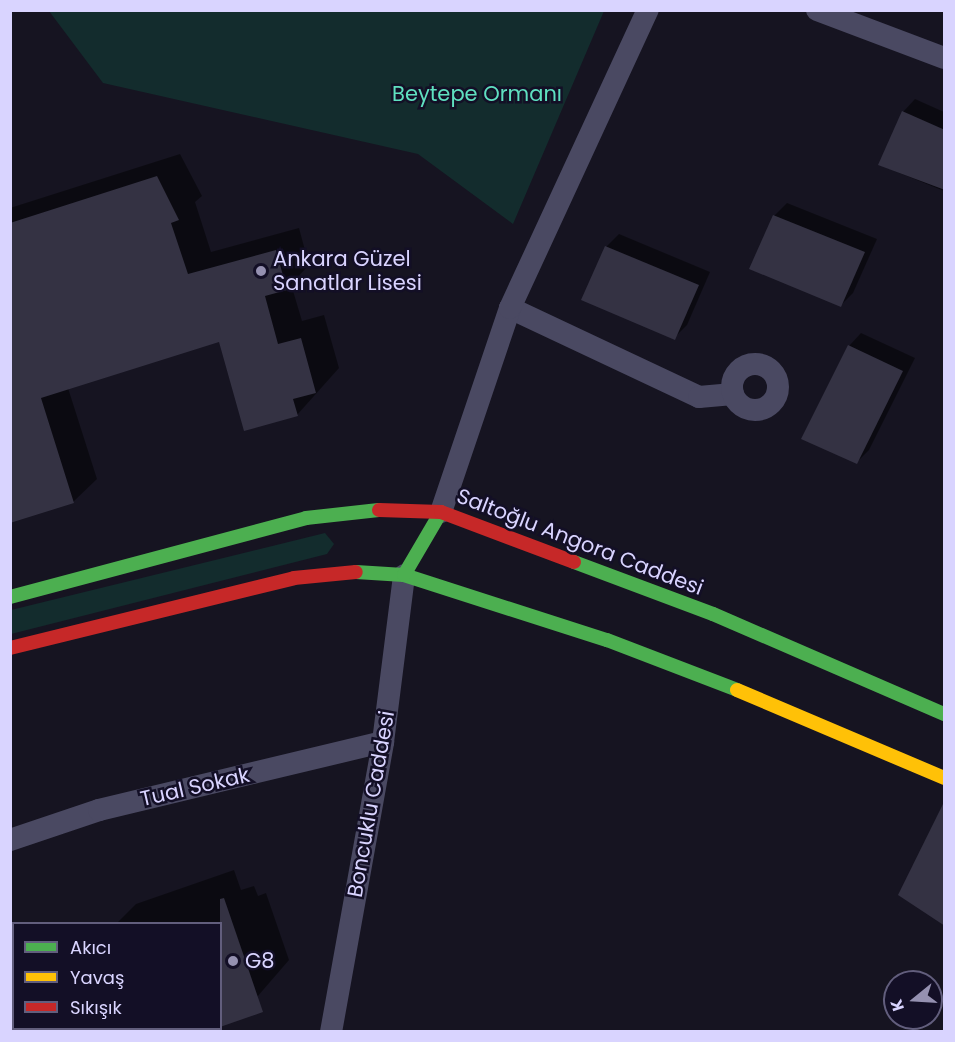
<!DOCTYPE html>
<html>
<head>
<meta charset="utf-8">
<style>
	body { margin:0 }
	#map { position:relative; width:955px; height:1042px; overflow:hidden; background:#161421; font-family:Poppins,sans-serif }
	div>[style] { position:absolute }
	.green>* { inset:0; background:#132c2d }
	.shadow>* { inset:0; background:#0007 }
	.building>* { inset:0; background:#343243 }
	.street>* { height:22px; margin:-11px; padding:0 11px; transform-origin:11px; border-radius:11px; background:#4a4962 }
	.street>.ring { margin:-11px; padding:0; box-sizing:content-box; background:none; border:22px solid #4a4962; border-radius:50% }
	.fast>* { height:14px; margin:-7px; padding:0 7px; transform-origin:7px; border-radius:7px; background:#4caf50 }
	.slow>* { height:14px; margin:-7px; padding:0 7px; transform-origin:7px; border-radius:7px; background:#ffc107 }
	.jam>* { height:14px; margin:-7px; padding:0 7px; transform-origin:7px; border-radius:7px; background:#c62828 }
	.dots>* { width:16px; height:16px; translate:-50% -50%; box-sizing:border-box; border:3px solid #130f26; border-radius:50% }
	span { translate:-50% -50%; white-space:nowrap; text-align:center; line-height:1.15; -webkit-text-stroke:5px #130f26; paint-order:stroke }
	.park-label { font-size:21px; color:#5fe0c0 }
	.poi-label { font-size:21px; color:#d9d4ff }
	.left { translate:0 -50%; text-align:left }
	.street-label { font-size:21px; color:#d9d4ff }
	.frame { position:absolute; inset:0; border:12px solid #d9d4ff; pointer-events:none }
	.legend { position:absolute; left:12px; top:922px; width:210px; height:108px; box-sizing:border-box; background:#130f26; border:2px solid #625e7d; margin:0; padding:8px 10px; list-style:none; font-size:18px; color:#d9d4ff }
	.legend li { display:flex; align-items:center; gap:12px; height:30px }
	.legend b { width:30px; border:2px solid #625e7d }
	.north { position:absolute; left:883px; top:970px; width:60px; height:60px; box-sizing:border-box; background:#130f26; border:2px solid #625e7d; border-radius:50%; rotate:252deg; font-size:16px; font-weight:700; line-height:24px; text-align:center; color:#d9d4ff }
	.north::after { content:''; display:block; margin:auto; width:21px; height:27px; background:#9591b1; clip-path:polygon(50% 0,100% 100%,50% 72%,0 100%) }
</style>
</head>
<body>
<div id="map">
	<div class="green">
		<div style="clip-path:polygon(49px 11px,604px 10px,604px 11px,513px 224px,418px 154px,103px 83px)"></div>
		<div style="clip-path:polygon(325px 533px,334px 544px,327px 554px,11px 634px,11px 610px)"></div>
	</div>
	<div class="shadow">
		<div style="clip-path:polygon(915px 99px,944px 112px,944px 191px,880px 165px,903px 112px)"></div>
		<div style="clip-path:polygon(180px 154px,202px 196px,195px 202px,211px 252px,299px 228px,309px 265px,291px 284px,302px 321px,324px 315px,339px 368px,297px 415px,220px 340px,68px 388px,97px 479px,73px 502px,10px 522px,10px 208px)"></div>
		<div style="clip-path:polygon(787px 203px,877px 239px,853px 293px,841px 305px,774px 216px)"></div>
		<div style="clip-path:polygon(619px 234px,710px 272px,687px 325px,674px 338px,583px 299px,607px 246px)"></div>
		<div style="clip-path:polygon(861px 333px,915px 358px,869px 450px,856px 463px,849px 346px)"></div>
		<div style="clip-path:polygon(234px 870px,241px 890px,254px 886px,258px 896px,266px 893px,289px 960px,237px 1020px,220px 924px,116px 924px,136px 904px)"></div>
		<div style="clip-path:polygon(10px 945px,14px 954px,10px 1014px)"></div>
		<div style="clip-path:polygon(115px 1028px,211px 1028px,202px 1032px)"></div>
	</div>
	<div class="building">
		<div style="clip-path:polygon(902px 111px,945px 130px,945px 190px,878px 165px)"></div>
		<div style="clip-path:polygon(157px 176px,179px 220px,171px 223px,188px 274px,276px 250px,287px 290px,265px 296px,278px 344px,301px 338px,316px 393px,293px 399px,298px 416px,244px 431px,219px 342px,41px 398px,74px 503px,10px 523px,10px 223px)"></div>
		<div style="clip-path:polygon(773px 215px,865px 252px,841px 307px,749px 269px)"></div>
		<div style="clip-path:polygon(605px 246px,699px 285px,675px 340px,581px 300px)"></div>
		<div style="clip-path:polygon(848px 345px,903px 371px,857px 464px,801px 439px)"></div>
		<div style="clip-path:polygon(945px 800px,945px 926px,898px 895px)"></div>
		<div style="clip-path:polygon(224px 898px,263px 1012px,220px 1027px,220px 899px)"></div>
	</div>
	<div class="street">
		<div style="left:817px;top:10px;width:136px;rotate:20.7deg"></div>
		<div style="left:510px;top:308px;width:209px;rotate:25.2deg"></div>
		<div style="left:699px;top:397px;width:34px;rotate:-5deg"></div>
		<div class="ring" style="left:732px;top:364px;width:24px;height:24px"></div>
		<div style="left:441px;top:512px;width:215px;rotate:-71.3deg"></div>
		<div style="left:510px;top:308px;width:328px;rotate:-65.2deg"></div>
		<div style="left:10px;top:840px;width:94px;rotate:-18.6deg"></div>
		<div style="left:99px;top:810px;width:292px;rotate:-13.5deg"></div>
		<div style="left:331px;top:1032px;width:295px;rotate:-79.8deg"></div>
		<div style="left:383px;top:742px;width:168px;rotate:-82.8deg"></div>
	</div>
	<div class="fast">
		<div style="left:574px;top:562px;width:148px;rotate:20.5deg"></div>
		<div style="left:713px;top:614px;width:252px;rotate:23.4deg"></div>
		<div style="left:356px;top:572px;width:48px;rotate:3.6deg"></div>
		<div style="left:404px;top:575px;width:213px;rotate:17.8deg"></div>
		<div style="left:607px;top:640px;width:139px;rotate:21deg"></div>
		<div style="left:404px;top:575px;width:73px;rotate:-59.6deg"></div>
		<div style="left:10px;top:597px;width:306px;rotate:-14.9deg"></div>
		<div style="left:306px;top:518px;width:73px;rotate:-6.3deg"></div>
	</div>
	<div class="slow">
		<div style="left:737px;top:690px;width:225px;rotate:23deg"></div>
	</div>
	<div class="jam">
		<div style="left:379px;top:510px;width:62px;rotate:1.8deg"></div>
		<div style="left:441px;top:512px;width:142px;rotate:20.6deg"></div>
		<div style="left:10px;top:648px;width:292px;rotate:-13.8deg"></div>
		<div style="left:294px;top:578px;width:62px;rotate:-5.5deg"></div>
	</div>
	<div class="dots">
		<div style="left:261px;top:271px;background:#9591b1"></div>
		<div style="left:233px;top:961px;background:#9591b1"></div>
	</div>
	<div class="park-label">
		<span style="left:477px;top:94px">Beytepe Ormanı</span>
	</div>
	<div class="poi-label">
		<span class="left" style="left:273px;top:271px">Ankara Güzel<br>Sanatlar Lisesi</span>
		<span class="left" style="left:245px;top:961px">G8</span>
	</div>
	<div class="street-label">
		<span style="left:580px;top:542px;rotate:21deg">Saltoğlu Angora Caddesi</span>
		<span style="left:195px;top:787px;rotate:-13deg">Tual Sokak</span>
		<span style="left:371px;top:804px;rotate:-80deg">Boncuklu Caddesi</span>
	</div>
	<div class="frame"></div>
	<ul class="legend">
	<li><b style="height:8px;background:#4caf50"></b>Akıcı</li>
	<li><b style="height:8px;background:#ffc107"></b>Yavaş</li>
	<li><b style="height:8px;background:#c62828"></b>Sıkışık</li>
	</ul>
	<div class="north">K</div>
</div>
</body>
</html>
